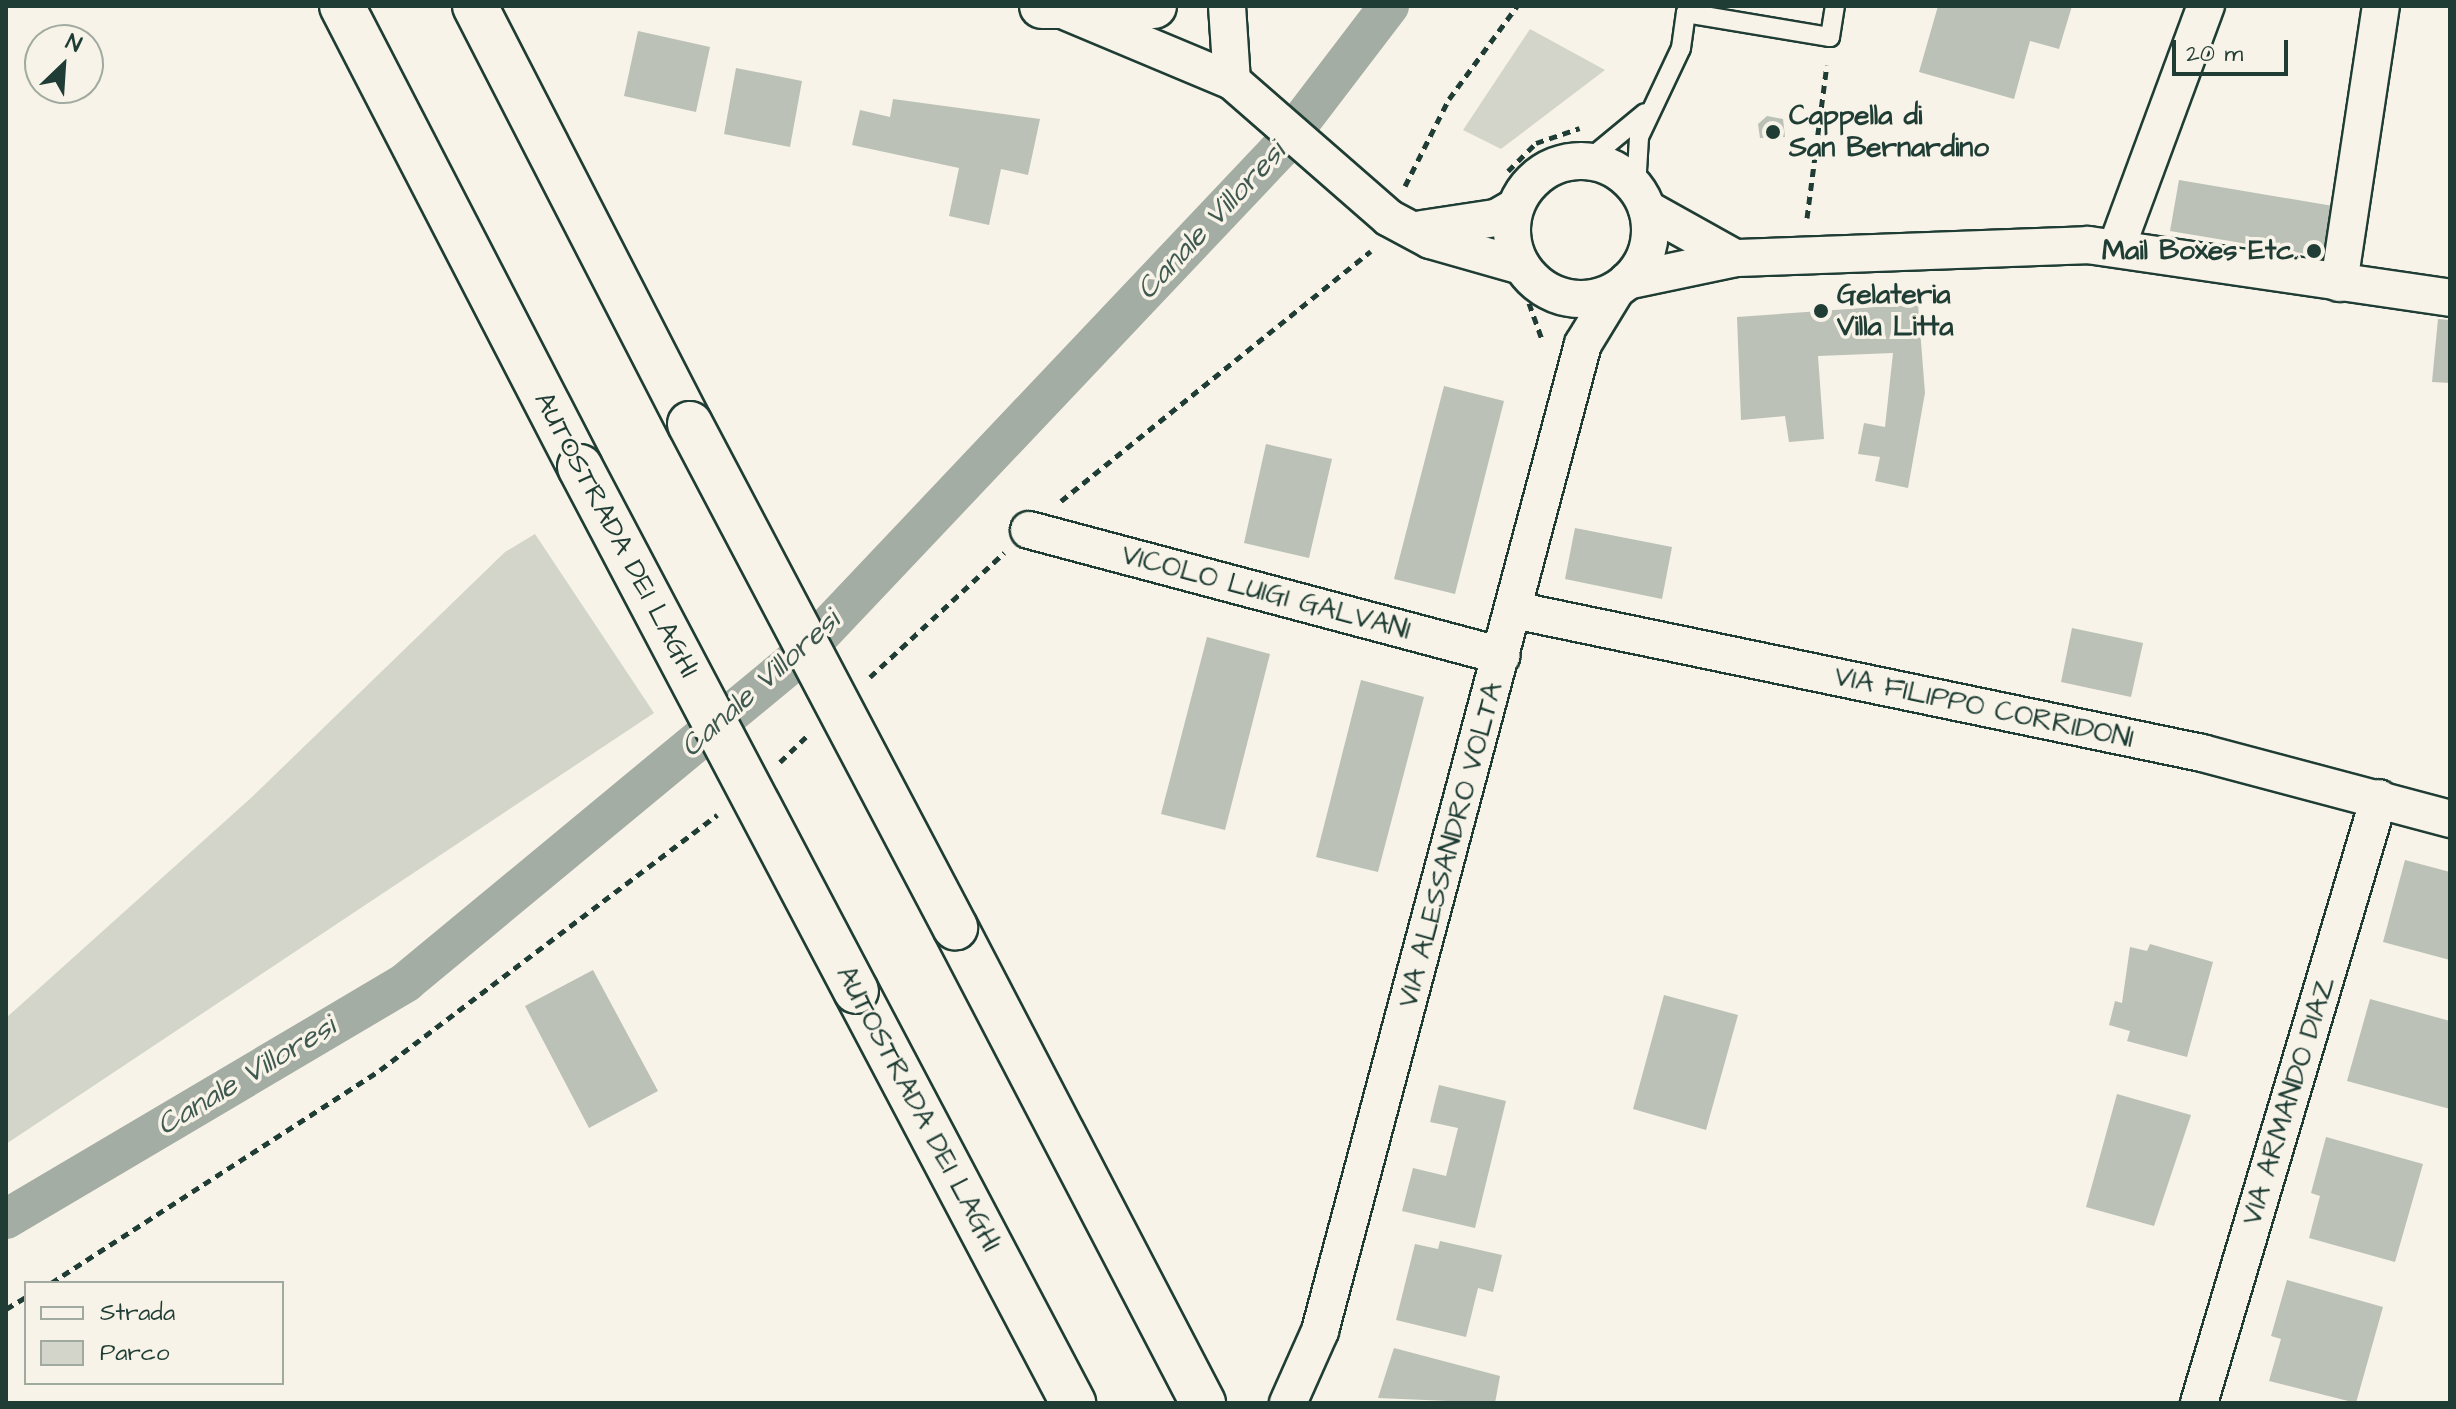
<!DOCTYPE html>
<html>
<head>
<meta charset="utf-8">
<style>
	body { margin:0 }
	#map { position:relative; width:2456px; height:1409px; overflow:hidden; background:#f7f3e8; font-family:"Architects Daughter",sans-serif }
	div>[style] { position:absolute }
	.green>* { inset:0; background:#d3d5ca }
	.canal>* { height:40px; margin:-20px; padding:0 20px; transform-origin:20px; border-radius:20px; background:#a4ada3 }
	.building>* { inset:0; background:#bbc1b6 }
	.path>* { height:5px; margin-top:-2.5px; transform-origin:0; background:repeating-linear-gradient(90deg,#1f3d34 0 8px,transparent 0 14px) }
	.roads { filter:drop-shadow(2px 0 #1f3d34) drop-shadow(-2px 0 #1f3d34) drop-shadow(0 2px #1f3d34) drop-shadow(0 -2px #1f3d34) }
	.service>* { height:18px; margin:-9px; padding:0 9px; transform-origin:9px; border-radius:9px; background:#f7f3e8 }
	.minor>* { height:36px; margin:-18px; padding:0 18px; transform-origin:18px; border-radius:18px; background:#f7f3e8 }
	.minor>.ring { margin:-18px; padding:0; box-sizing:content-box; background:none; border:36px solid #f7f3e8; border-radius:50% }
	.tertiary>* { height:44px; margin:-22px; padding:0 22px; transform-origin:22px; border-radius:22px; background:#f7f3e8 }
	.motorway>* { height:44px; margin:-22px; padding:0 22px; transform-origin:22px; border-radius:22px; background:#f7f3e8 }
	.bridges { filter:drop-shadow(2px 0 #1f3d34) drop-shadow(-2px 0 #1f3d34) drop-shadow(0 2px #1f3d34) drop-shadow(0 -2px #1f3d34) }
	.motorway-bridge>* { height:44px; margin:-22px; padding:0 22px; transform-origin:22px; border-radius:22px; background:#f7f3e8 }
	.dots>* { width:22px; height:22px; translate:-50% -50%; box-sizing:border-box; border:4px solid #f7f3e8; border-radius:50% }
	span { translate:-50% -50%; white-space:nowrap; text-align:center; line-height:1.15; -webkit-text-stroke:7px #f7f3e8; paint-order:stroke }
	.poi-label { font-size:28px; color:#1f3d34; font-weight:700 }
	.left { translate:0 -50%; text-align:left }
	.right { translate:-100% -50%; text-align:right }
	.street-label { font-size:28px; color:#1f3d34 }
	.water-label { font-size:30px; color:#405950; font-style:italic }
	.frame { position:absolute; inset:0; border:8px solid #1f3d34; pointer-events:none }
	.legend { position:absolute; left:24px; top:1281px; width:260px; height:104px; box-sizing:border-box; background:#f7f3e8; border:2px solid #a1aaa0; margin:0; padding:10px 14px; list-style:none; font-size:24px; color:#1f3d34 }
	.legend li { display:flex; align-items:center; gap:16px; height:40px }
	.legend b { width:40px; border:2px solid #a1aaa0 }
	.north { position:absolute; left:24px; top:24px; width:80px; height:80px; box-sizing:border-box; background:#f7f3e8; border:2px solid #a1aaa0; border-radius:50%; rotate:25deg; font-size:22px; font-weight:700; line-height:32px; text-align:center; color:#1f3d34 }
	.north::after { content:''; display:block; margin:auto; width:28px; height:36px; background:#1f3d34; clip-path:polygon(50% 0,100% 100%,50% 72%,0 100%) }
	.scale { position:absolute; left:2172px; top:40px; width:116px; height:36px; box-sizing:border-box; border:4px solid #1f3d34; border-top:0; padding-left:10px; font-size:24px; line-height:28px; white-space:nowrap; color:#1f3d34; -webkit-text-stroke:6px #f7f3e8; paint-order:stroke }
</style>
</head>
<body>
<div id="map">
	<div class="green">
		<div style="clip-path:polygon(1530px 29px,1605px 70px,1501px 149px,1463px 130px)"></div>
		<div style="clip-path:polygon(535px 534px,654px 713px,6px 1144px,6px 1018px,252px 797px,505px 552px)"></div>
	</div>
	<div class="canal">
		<div style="left:6px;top:1219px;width:465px;rotate:-30.6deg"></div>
		<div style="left:406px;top:982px;width:511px;rotate:-39.6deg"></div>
		<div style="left:800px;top:656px;width:698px;rotate:-46.57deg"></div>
		<div style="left:1280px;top:149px;width:180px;rotate:-52.7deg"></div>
	</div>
	<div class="building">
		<div style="clip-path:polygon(1938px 6px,2072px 6px,2059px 49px,2030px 41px,2014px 99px,1919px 72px)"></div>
		<div style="clip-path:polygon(638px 31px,710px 47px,696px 112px,624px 96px)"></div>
		<div style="clip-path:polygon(736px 68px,802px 81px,790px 147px,724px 134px)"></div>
		<div style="clip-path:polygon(893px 99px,1040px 119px,1028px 175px,1001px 169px,989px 225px,949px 216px,959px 168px,852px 145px,860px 110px,890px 117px)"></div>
		<div style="clip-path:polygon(1767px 116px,1783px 119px,1785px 137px,1760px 138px,1758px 124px)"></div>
		<div style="clip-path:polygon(2179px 180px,2333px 206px,2325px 257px,2170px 231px)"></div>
		<div style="clip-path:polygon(1918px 304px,1925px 393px,1908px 488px,1875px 481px,1880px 457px,1858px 454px,1864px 423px,1885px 427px,1893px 353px,1818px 356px,1824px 439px,1789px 442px,1785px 416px,1741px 420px,1737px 317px)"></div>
		<div style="clip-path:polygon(2438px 319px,2450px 320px,2450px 383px,2432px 382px)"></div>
		<div style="clip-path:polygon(1444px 386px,1504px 401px,1455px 594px,1394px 579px)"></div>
		<div style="clip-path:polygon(1266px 444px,1332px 459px,1309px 558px,1244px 543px)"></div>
		<div style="clip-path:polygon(1575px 528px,1672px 547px,1662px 599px,1565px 579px)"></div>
		<div style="clip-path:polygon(2072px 628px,2143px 643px,2131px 697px,2061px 682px)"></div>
		<div style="clip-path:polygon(1207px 637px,1270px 654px,1225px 830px,1161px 814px)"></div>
		<div style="clip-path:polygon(1361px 680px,1424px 697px,1378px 872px,1316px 857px)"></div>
		<div style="clip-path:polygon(2405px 860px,2450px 872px,2450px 960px,2383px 942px)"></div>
		<div style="clip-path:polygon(2150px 944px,2213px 962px,2187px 1057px,2127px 1041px,2130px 1031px,2109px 1025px,2115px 1001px,2122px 1003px,2130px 947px,2147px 951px)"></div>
		<div style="clip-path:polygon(593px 970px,658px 1091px,589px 1128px,525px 1006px)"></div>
		<div style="clip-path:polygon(1664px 995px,1738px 1015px,1706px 1130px,1633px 1109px)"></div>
		<div style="clip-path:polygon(2370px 999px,2450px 1021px,2450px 1109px,2347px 1081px)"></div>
		<div style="clip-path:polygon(1439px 1085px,1506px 1101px,1475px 1228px,1402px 1211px,1413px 1168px,1446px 1176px,1458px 1128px,1430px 1122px)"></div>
		<div style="clip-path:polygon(2117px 1094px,2191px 1115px,2154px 1226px,2086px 1207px)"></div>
		<div style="clip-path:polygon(2326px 1137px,2423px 1164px,2395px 1262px,2309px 1238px,2320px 1196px,2311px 1193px)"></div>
		<div style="clip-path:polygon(1440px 1241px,1502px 1255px,1493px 1292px,1478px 1288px,1466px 1337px,1396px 1320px,1415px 1244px,1438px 1249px)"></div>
		<div style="clip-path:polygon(2287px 1280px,2383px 1307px,2356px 1403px,2269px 1381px,2281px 1339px,2271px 1336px)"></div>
		<div style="clip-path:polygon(1394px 1348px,1500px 1376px,1495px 1403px,1378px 1398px)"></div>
	</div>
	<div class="path">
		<div style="left:1508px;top:171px;width:40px;rotate:-45deg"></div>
		<div style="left:1536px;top:143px;width:46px;rotate:-18.8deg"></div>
		<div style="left:1405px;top:186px;width:97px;rotate:-63.2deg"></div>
		<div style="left:1449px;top:99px;width:115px;rotate:-53.8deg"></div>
		<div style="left:1807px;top:218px;width:154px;rotate:-82.6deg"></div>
		<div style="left:1529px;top:303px;width:41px;rotate:70.3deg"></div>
		<div style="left:1061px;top:501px;width:398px;rotate:-38.9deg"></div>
		<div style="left:870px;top:677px;width:183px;rotate:-42.8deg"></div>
		<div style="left:780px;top:762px;width:37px;rotate:-44deg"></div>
		<div style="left:51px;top:1283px;width:392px;rotate:-32.9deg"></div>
		<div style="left:380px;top:1070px;width:423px;rotate:-37.1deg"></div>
		<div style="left:6px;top:1309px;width:23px;rotate:-31deg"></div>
	</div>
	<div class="roads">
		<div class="service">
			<div style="left:1688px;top:6px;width:7px;rotate:106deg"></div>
			<div style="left:1686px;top:13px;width:146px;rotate:9.5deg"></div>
			<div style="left:1830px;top:37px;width:31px;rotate:-81deg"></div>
			<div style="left:1587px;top:161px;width:75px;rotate:-39.6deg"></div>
			<div style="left:1636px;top:188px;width:51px;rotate:-86.6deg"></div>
			<div style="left:1639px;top:137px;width:98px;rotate:-64.7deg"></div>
			<div style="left:1681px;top:48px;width:35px;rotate:-82deg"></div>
		</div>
		<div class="minor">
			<div style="left:1227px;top:6px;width:75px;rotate:86.2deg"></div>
			<div style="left:1067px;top:12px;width:179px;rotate:22.7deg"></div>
			<div style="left:1232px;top:81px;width:208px;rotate:41.1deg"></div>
			<div style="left:1389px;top:218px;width:47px;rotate:28.2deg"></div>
			<div style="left:1430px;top:240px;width:95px;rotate:15.9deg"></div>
			<div class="ring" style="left:1512px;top:161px;width:102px;height:102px"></div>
			<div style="left:1647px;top:209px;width:101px;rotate:29.1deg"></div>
			<div style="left:1422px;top:229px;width:75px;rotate:-8.5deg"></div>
			<div style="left:1496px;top:218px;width:22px;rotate:-30deg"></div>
			<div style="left:2117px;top:246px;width:256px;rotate:-69.7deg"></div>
			<div style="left:1627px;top:281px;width:111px;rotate:-11.9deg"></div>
			<div style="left:1736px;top:258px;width:352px;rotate:-2.1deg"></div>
			<div style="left:2088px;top:245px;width:366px;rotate:8.3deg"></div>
			<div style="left:2339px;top:283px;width:280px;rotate:-81.4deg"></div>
			<div style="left:1029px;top:530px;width:489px;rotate:14.9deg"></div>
			<div style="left:1514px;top:610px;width:703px;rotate:11.74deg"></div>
			<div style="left:2202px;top:753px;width:257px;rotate:14.9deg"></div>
			<div style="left:1288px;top:1403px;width:79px;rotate:-66deg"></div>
			<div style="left:1320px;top:1331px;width:1021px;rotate:-75.08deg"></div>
			<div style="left:1583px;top:344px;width:63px;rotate:-58.6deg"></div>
			<div style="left:2199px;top:1403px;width:631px;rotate:-73.43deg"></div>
		</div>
		<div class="tertiary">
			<div style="left:1042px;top:6px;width:112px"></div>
		</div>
		<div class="motorway">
			<div style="left:342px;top:6px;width:519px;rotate:62.69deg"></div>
			<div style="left:475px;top:6px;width:470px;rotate:62.8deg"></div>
			<div style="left:955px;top:927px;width:537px;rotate:62.48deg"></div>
			<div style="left:856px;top:991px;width:466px;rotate:62.2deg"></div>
		</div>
	</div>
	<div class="bridges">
		<div class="motorway-bridge">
			<div style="left:690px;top:424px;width:569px;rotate:62.22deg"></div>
			<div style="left:580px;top:467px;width:592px;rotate:62.22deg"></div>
		</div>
	</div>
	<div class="dots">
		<div style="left:1773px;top:132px;background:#1f3d34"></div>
		<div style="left:2314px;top:251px;background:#1f3d34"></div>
		<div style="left:1821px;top:311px;background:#1f3d34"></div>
	</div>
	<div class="poi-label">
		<span class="left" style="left:1789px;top:132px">Cappella di<br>San Bernardino</span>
		<span class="right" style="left:2298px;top:251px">Mail Boxes Etc.</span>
		<span class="left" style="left:1837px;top:311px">Gelateria<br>Villa Litta</span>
	</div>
	<div class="street-label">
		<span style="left:616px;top:535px;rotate:62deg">AUTOSTRADA DEI LAGHI</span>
		<span style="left:1266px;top:593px;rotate:15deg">VICOLO LUIGI GALVANI</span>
		<span style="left:1984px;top:708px;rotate:12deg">VIA FILIPPO CORRIDONI</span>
		<span style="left:1451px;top:845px;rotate:-75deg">VIA ALESSANDRO VOLTA</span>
		<span style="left:2289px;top:1101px;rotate:-73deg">VIA ARMANDO DIAZ</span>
		<span style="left:918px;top:1109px;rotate:62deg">AUTOSTRADA DEI LAGHI</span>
	</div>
	<div class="water-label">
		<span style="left:1211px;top:221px;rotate:-47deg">Canale Villoresi</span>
		<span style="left:760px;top:684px;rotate:-42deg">Canale Villoresi</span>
		<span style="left:246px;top:1076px;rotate:-31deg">Canale Villoresi</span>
	</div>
	<div class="frame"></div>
	<ul class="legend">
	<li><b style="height:10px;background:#f7f3e8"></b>Strada</li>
	<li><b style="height:22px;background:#d3d5ca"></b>Parco</li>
	</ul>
	<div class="north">N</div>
	<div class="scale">20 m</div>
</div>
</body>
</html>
